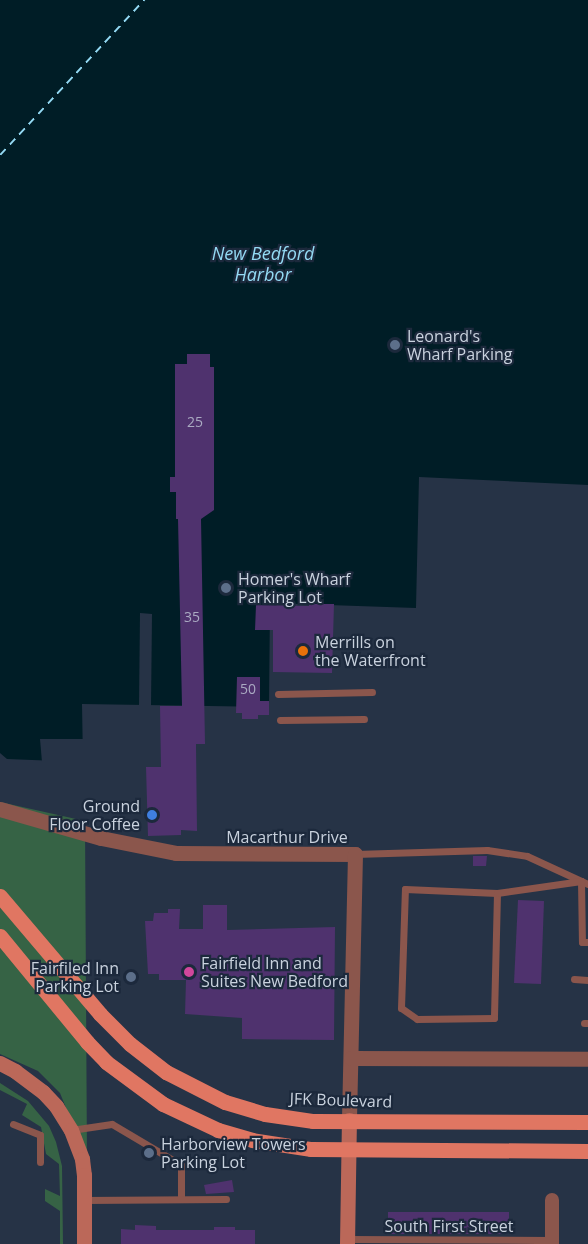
<!DOCTYPE html>
<html>
<head>
<meta charset="utf-8">
<style>
	body { margin:0 }
	#map { position:relative; width:588px; height:1244px; overflow:hidden; background:#263346; font-family:"Open Sans",sans-serif }
	div>[style] { position:absolute }
	.green>* { inset:0; background:#366345 }
	.water>* { inset:0; background:#001d26 }
	.pier>* { inset:0; background:#263346 }
	.ferry>* { height:1.5px; margin-top:-0.75px; transform-origin:0; background:repeating-linear-gradient(90deg,#94daf4 0 8px,transparent 0 14px) }
	.building>* { inset:0; background:#4f326e }
	.service>* { height:7px; margin:-3.5px; padding:0 3.5px; transform-origin:3.5px; border-radius:3.5px; background:#8b564c }
	.minor>* { height:14px; margin:-7px; padding:0 7px; transform-origin:7px; border-radius:7px; background:#8b564c }
	.tertiary>* { height:15px; margin:-7.5px; padding:0 7.5px; transform-origin:7.5px; border-radius:7.5px; background:#8b564c }
	.secondary>* { height:15px; margin:-7.5px; padding:0 7.5px; transform-origin:7.5px; border-radius:7.5px; background:#bb6859 }
	.primary>* { height:15px; margin:-7.5px; padding:0 7.5px; transform-origin:7.5px; border-radius:7.5px; background:#e07662 }
	.dots>* { width:16px; height:16px; translate:-50% -50%; box-sizing:border-box; border:3px solid #1c293c; border-radius:50% }
	span { translate:-50% -50%; white-space:nowrap; text-align:center; line-height:1.15; -webkit-text-stroke:4.5px #1c293c; paint-order:stroke }
	.number-label { font-size:14px; color:#aaaac2 }
	.number-label span { -webkit-text-stroke-width:0 }
	.poi-label { font-size:16px; color:#c9d2de }
	.left { translate:0 -50%; text-align:left }
	.right { translate:-100% -50%; text-align:right }
	.street-label { font-size:16px; color:#c9d2de }
	.water-label { font-size:18px; color:#94daf4; font-style:italic }
</style>
</head>
<body>
<div id="map">
	<div class="green">
		<div style="clip-path:polygon(0 802px,85px 821px,87px 1160px,60px 1093px,38px 1071px,0 1054px)"></div>
		<div style="clip-path:polygon(0 1083px,28px 1101px,49px 1126px,56px 1142px,62px 1166px,63px 1244px,60px 1244px,60px 1211px,45px 1201px,45px 1189px,60px 1196px,59px 1164px,46px 1154px,41px 1127px,22px 1115px,27px 1104px,0 1090px)"></div>
	</div>
	<div class="water">
		<div style="clip-path:polygon(0 0,588px 0,588px 485px,419px 477px,416px 608px,270px 603px,269px 707px,82px 704px,83px 762px,7px 759px,0 753px)"></div>
	</div>
	<div class="pier">
		<div style="clip-path:polygon(140px 613px,152px 614px,151px 706px,139px 706px)"></div>
		<div style="clip-path:polygon(40px 739px,83px 739px,83px 762px,42px 762px)"></div>
	</div>
	<div class="ferry">
		<div style="left:0;top:155px;width:212px;rotate:-47.1deg"></div>
	</div>
	<div class="building">
		<div style="clip-path:polygon(187px 354px,210px 354px,210px 367px,214px 367px,214px 510px,201px 519px,205px 744px,196px 744px,197px 831px,181px 830px,181px 835px,148px 836px,146px 767px,161px 767px,160px 706px,182px 706px,178px 519px,176px 519px,176px 492px,170px 492px,170px 477px,175px 477px,175px 364px,187px 364px)"></div>
		<div style="clip-path:polygon(309px 604px,334px 604px,332px 673px,273px 672px,273px 630px,255px 630px,256px 605px,309px 606px)"></div>
		<div style="clip-path:polygon(237px 677px,260px 677px,260px 701px,269px 701px,269px 715px,258px 715px,258px 719px,242px 719px,242px 713px,236px 713px)"></div>
		<div style="clip-path:polygon(473px 856px,487px 856px,486px 866px,473px 866px)"></div>
		<div style="clip-path:polygon(518px 900px,544px 901px,541px 984px,514px 983px)"></div>
		<div style="clip-path:polygon(203px 905px,227px 905px,227px 930px,335px 927px,334px 1040px,242px 1039px,242px 1018px,185px 1014px,186px 980px,159px 980px,159px 974px,148px 974px,145px 921px,153px 921px,154px 913px,168px 913px,168px 909px,180px 909px,179px 929px,203px 929px)"></div>
		<div style="clip-path:polygon(232px 1180px,234px 1192px,206px 1194px,204px 1185px)"></div>
		<div style="clip-path:polygon(388px 1212px,509px 1212px,509px 1232px,505px 1234px,391px 1234px,388px 1231px)"></div>
		<div style="clip-path:polygon(135px 1225px,156px 1226px,156px 1230px,214px 1230px,214px 1227px,235px 1227px,235px 1230px,255px 1230px,255px 1244px,121px 1244px,121px 1229px,135px 1230px)"></div>
	</div>
	<div class="service">
		<div style="left:278px;top:694px;width:94px;rotate:-1.2deg"></div>
		<div style="left:280px;top:720px;width:84px;rotate:-0.7deg"></div>
		<div style="left:355px;top:854px;width:132px;rotate:-1.7deg"></div>
		<div style="left:487px;top:850px;width:40px;rotate:8.5deg"></div>
		<div style="left:527px;top:856px;width:67px;rotate:24.7deg"></div>
		<div style="left:581px;top:881px;width:61px;rotate:89.1deg"></div>
		<div style="left:582px;top:942px;width:6px"></div>
		<div style="left:497px;top:893px;width:125px;rotate:91.4deg"></div>
		<div style="left:494px;top:1018px;width:77px;rotate:179.3deg"></div>
		<div style="left:417px;top:1019px;width:19px;rotate:-145deg"></div>
		<div style="left:401px;top:1008px;width:119px;rotate:-88.1deg"></div>
		<div style="left:405px;top:889px;width:92px;rotate:2.5deg"></div>
		<div style="left:497px;top:893px;width:85px;rotate:-8.1deg"></div>
		<div style="left:574px;top:979px;width:14px;rotate:4deg"></div>
		<div style="left:584px;top:1023px;width:4px"></div>
		<div style="left:13px;top:1124px;width:29px;rotate:22deg"></div>
		<div style="left:40px;top:1135px;width:27px;rotate:90deg"></div>
		<div style="left:71px;top:1130px;width:41px;rotate:-8.3deg"></div>
		<div style="left:112px;top:1124px;width:80px;rotate:30.7deg"></div>
		<div style="left:181px;top:1165px;width:34px;rotate:90deg"></div>
		<div style="left:84px;top:1200px;width:142px;rotate:-0.4deg"></div>
		<div style="left:347px;top:1239px;width:205px;rotate:0.3deg"></div>
	</div>
	<div class="minor">
		<div style="left:552px;top:1244px;width:44px;rotate:-90deg"></div>
	</div>
	<div class="tertiary">
		<div style="left:0;top:809px;width:105px;rotate:16deg"></div>
		<div style="left:101px;top:838px;width:76px;rotate:11.3deg"></div>
		<div style="left:176px;top:853px;width:179px;rotate:0.3deg"></div>
		<div style="left:355px;top:854px;width:266px;rotate:91.3deg"></div>
		<div style="left:351px;top:1058px;width:237px;rotate:0.2deg"></div>
	</div>
	<div class="secondary">
		<div style="left:0;top:1063px;width:17px;rotate:28deg"></div>
		<div style="left:15px;top:1071px;width:35px;rotate:37deg"></div>
		<div style="left:43px;top:1092px;width:19px;rotate:47deg"></div>
		<div style="left:56px;top:1106px;width:28px;rotate:58deg"></div>
		<div style="left:71px;top:1130px;width:31px;rotate:69deg"></div>
		<div style="left:82px;top:1159px;width:16px;rotate:83deg"></div>
		<div style="left:84px;top:1175px;width:69px;rotate:90deg"></div>
		<div style="left:347px;top:1244px;width:124px;rotate:-89.1deg"></div>
	</div>
	<div class="primary">
		<div style="left:0;top:896px;width:155px;rotate:49.7deg"></div>
		<div style="left:100px;top:1014px;width:42px;rotate:45deg"></div>
		<div style="left:130px;top:1044px;width:46px;rotate:37.9deg"></div>
		<div style="left:166px;top:1072px;width:66px;rotate:27deg"></div>
		<div style="left:225px;top:1102px;width:42px;rotate:16.7deg"></div>
		<div style="left:265px;top:1114px;width:49px;rotate:8.3deg"></div>
		<div style="left:313px;top:1121px;width:275px;rotate:0.2deg"></div>
		<div style="left:0;top:936px;width:137px;rotate:50.6deg"></div>
		<div style="left:87px;top:1042px;width:28px;rotate:46deg"></div>
		<div style="left:106px;top:1062px;width:71px;rotate:36.4deg"></div>
		<div style="left:163px;top:1104px;width:61px;rotate:25.3deg"></div>
		<div style="left:218px;top:1130px;width:35px;rotate:16deg"></div>
		<div style="left:252px;top:1140px;width:60px;rotate:8.7deg"></div>
		<div style="left:311px;top:1149px;width:277px;rotate:0.4deg"></div>
	</div>
	<div class="dots">
		<div style="left:395px;top:345px;background:#5c6f8a"></div>
		<div style="left:226px;top:588px;background:#5c6f8a"></div>
		<div style="left:303px;top:651px;background:#e8710a"></div>
		<div style="left:152px;top:815px;background:#3f7fe0"></div>
		<div style="left:189px;top:972px;background:#d1479c"></div>
		<div style="left:131px;top:977px;background:#5c6f8a"></div>
		<div style="left:149px;top:1153px;background:#5c6f8a"></div>
	</div>
	<div class="number-label">
		<span style="left:195px;top:422px">25</span>
		<span style="left:192px;top:617px">35</span>
		<span style="left:248px;top:689px">50</span>
	</div>
	<div class="poi-label">
		<span class="left" style="left:407px;top:345px">Leonard's<br>Wharf Parking</span>
		<span class="left" style="left:238px;top:588px">Homer's Wharf<br>Parking Lot</span>
		<span class="left" style="left:315px;top:651px">Merrills on<br>the Waterfront</span>
		<span class="right" style="left:140px;top:815px">Ground<br>Floor Coffee</span>
		<span class="left" style="left:201px;top:972px">Fairfield Inn and<br>Suites New Bedford</span>
		<span class="right" style="left:119px;top:977px">Fairfiled Inn<br>Parking Lot</span>
		<span class="left" style="left:161px;top:1153px">Harborview Towers<br>Parking Lot</span>
	</div>
	<div class="street-label">
		<span style="left:287px;top:837px">Macarthur Drive</span>
		<span style="left:341px;top:1100px;rotate:2deg">JFK Boulevard</span>
		<span style="left:449px;top:1226px">South First Street</span>
	</div>
	<div class="water-label">
		<span style="left:263px;top:264px">New Bedford<br>Harbor</span>
	</div>
</div>
</body>
</html>
